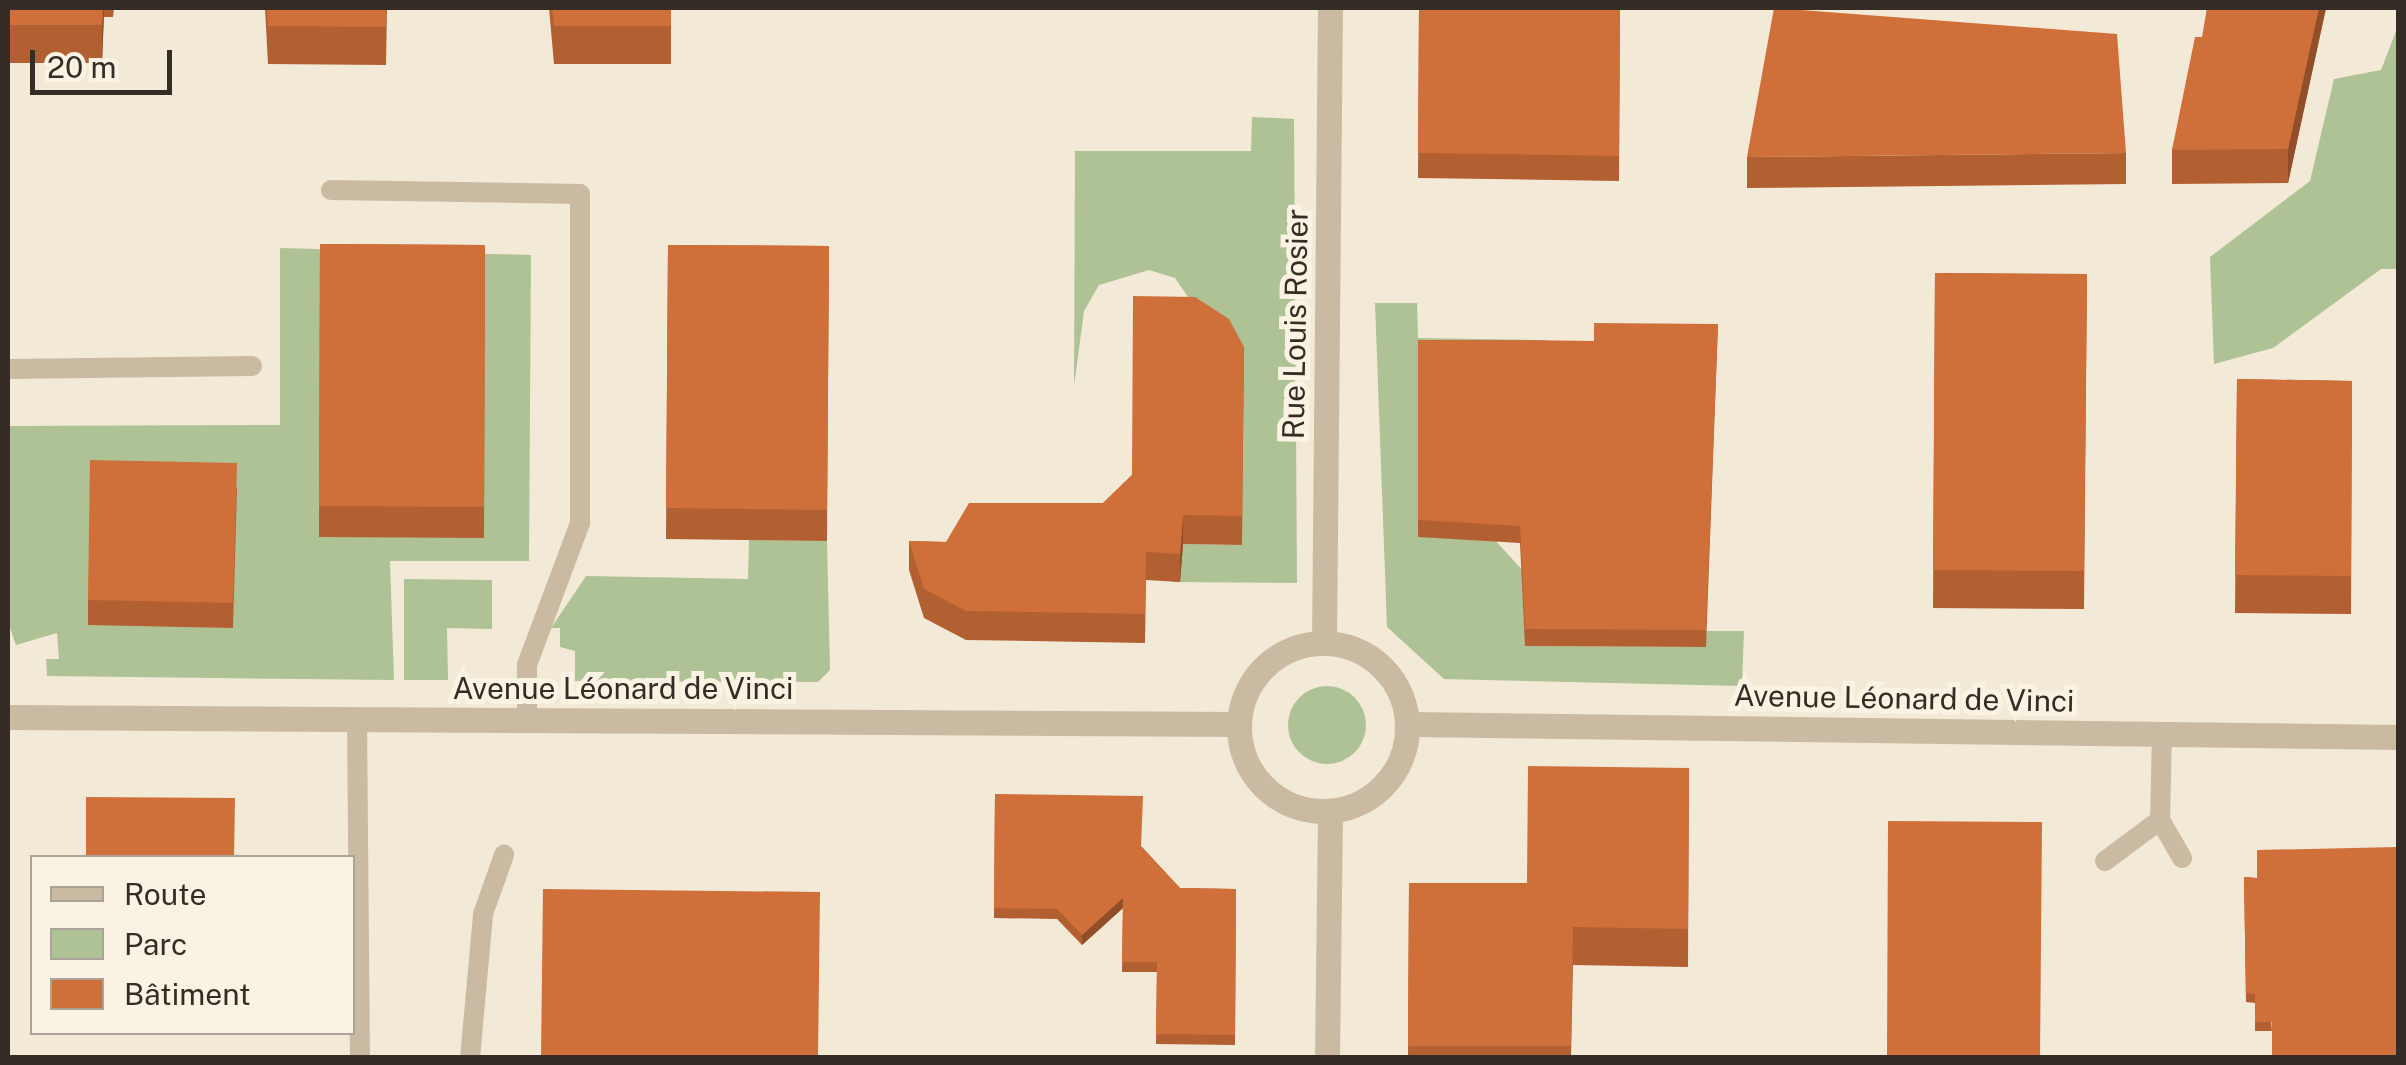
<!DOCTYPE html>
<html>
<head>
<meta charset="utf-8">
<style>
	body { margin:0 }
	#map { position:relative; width:2406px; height:1065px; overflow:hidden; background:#f3e9d7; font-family:"Public Sans",sans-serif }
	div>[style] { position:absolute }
	.green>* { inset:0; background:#aec296 }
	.round { border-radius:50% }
	.lane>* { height:20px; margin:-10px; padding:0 10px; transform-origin:10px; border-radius:10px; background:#cbbaa2 }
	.street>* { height:25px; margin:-12.5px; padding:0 12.5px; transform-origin:12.5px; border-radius:12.5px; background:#cbbaa2 }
	.street>.ring { margin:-12.5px; padding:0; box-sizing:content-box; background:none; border:25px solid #cbbaa2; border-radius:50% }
	.wall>* { inset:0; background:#b25f31 }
	.shaded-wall>* { inset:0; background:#914e28 }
	.building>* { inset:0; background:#cf6f39 }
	span { translate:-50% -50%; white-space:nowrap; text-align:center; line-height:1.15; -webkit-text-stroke:10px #faf3e3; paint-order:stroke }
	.street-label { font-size:30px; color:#352c25 }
	.frame { position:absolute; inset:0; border:10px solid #352c25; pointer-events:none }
	.legend { position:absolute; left:30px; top:855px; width:325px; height:180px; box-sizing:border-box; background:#faf3e3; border:2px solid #aba397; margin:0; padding:12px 18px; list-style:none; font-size:30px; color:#352c25 }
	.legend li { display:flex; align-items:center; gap:20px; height:50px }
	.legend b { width:50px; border:2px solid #aba397 }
	.scale { position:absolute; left:30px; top:50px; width:142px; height:45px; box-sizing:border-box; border:5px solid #352c25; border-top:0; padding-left:12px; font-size:30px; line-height:35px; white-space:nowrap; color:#352c25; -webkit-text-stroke:8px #faf3e3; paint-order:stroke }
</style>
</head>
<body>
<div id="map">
	<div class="green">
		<div style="clip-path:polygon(2398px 26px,2398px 269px,2381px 269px,2273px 348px,2214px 364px,2210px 257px,2310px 181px,2334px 79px,2381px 70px)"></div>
		<div style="clip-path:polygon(1252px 117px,1294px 119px,1297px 583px,1172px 582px,1183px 544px,1241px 545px,1190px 300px,1175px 278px,1149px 270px,1099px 285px,1084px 311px,1074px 386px,1075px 151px,1251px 151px)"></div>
		<div style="clip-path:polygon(280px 248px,531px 255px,529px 561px,390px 561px,394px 680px,47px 676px,46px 659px,59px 659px,57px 633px,16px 645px,10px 628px,8px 426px,280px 425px)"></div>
		<div style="clip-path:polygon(1375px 303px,1417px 303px,1418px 338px,1546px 340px,1549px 395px,1491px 536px,1526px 574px,1525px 646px,1706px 647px,1706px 631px,1744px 631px,1742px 686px,1444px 679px,1387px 627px)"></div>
		<div style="clip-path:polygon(749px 540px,827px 541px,830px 670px,818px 682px,575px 681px,575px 651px,560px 647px,560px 628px,551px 628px,586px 576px,748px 579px)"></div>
		<div style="clip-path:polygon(404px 579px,492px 580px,492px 629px,447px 628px,448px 680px,404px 680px)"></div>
		<div class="round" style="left:1288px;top:686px;width:78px;height:78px"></div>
	</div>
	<div class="lane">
		<div style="left:331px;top:190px;width:249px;rotate:0.9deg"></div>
		<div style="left:580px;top:194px;width:329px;rotate:90deg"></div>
		<div style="left:580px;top:523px;width:152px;rotate:110.5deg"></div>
		<div style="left:527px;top:665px;width:55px;rotate:90deg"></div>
		<div style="left:8px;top:369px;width:244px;rotate:-0.7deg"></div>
		<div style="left:357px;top:719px;width:339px;rotate:89.5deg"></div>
		<div style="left:2162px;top:734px;width:86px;rotate:91.3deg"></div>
		<div style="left:2160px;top:820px;width:44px;rotate:59.9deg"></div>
		<div style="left:2105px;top:861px;width:69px;rotate:-36.7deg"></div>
		<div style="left:470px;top:1058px;width:145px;rotate:-84.8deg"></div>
		<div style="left:483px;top:914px;width:63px;rotate:-70.4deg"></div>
	</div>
	<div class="street">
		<div style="left:1324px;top:642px;width:634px;rotate:-89.46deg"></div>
		<div class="ring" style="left:1239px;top:643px;width:143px;height:143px"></div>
		<div style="left:8px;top:717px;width:1230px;rotate:0.33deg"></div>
		<div style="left:1409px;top:724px;width:989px;rotate:0.75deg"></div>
		<div style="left:1327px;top:1058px;width:246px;rotate:-89.3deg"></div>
	</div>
	<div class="wall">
		<div style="clip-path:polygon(8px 8px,114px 8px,113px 17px,104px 17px,102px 63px,8px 63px)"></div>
		<div style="clip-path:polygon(265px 8px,387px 8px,386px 65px,268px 64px)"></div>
		<div style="clip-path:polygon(549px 8px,671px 8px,671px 64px,554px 64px)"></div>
		<div style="clip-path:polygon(1419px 8px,1620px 8px,1619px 181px,1418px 178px)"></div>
		<div style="clip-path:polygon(2326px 8px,2288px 183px,2172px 184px,2172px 150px,2202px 37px)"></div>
		<div style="clip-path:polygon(2126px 153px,2126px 184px,1747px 188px,1747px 157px)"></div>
		<div style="clip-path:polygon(320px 244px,485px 245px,484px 538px,319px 537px)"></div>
		<div style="clip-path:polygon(668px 245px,829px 246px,827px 541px,666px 539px)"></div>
		<div style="clip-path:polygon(1935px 273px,2087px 274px,2084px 609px,1933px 608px)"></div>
		<div style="clip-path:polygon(1718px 324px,1706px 647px,1525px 646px,1520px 543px,1418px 537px,1418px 340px,1594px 341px)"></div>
		<div style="clip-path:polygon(1244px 347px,1242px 545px,1183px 544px,1180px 582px,1146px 580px,1145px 643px,966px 640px,924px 618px,909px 570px,909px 541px,946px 542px,1103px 503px,1132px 475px)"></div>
		<div style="clip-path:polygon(2237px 379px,2352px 381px,2351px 614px,2235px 613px)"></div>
		<div style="clip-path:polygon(237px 488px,233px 628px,88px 625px,88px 600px)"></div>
		<div style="clip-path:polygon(1689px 768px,1688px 967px,1573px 965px,1571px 1058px,1408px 1058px,1409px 883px,1527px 883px)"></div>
		<div style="clip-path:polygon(995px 794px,1142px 847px,1180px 888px,1236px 889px,1235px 1045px,1156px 1044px,1157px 972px,1122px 972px,1123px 908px,1082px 945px,1057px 919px,994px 918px)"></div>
		<div style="clip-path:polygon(2257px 850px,2272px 1031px,2255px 1031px,2255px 1003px,2246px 1002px,2244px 877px,2257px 878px)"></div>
	</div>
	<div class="shaded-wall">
		<div style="clip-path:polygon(103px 8px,104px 8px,102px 63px,102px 25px)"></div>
		<div style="clip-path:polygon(2319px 8px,2326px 8px,2288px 183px,2288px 149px)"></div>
		<div style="clip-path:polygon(1183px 515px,1183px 544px,1180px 582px,1180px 554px)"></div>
		<div style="clip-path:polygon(1123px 898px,1123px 908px,1082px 945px,1082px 935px)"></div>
	</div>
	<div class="building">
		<div style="clip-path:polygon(8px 8px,103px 8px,102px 25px,8px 25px)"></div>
		<div style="clip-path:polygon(267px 8px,386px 8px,386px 27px,268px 26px)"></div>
		<div style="clip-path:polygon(552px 8px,671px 8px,671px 26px,554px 26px)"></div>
		<div style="clip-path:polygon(1419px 8px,1620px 8px,1619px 156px,1418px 153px)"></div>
		<div style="clip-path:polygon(1774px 8px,2117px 34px,2126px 153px,1747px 157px)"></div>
		<div style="clip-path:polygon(2207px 8px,2319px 8px,2288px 149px,2172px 150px,2195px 37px,2202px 37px)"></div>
		<div style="clip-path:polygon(320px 244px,485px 245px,484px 507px,319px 506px)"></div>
		<div style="clip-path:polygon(668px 245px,829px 246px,827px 510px,666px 508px)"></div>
		<div style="clip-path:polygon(1935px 273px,2087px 274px,2084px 571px,1933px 570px)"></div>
		<div style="clip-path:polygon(1133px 296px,1195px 297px,1229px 319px,1244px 347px,1242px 516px,1183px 515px,1180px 554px,1146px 552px,1145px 614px,966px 611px,924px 589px,909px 541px,946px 542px,969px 503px,1103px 503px,1132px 475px)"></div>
		<div style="clip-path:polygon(1594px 323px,1718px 324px,1706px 630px,1525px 629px,1520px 526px,1418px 520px,1418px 340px,1594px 341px)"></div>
		<div style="clip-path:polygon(2237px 379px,2352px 381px,2351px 576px,2235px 575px)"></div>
		<div style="clip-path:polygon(90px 460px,237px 463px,233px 603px,88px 600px)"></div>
		<div style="clip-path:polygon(1528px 766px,1689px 768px,1688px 929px,1573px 927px,1571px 1046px,1408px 1046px,1409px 883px,1527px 883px)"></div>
		<div style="clip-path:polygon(995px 794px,1143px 796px,1141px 847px,1180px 888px,1236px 889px,1235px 1035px,1156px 1034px,1157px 962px,1122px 962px,1123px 898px,1082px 935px,1057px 909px,994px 908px)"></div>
		<div style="clip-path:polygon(86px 797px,235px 798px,234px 858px,86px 858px)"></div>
		<div style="clip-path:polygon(1888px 821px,2042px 822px,2040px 1058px,1887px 1058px)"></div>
		<div style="clip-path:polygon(2398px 847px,2398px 1058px,2272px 1058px,2272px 1022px,2255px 1022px,2255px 994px,2246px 993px,2244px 877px,2257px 878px,2257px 850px)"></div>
		<div style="clip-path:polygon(543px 889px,820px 892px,818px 1058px,541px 1058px)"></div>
	</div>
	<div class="street-label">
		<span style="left:1295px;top:324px;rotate:-89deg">Rue Louis Rosier</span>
		<span style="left:623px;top:688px">Avenue Léonard de Vinci</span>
		<span style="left:1904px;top:698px;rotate:1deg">Avenue Léonard de Vinci</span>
	</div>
	<div class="frame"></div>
	<ul class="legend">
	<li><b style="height:12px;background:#cbbaa2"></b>Route</li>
	<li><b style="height:28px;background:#aec296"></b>Parc</li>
	<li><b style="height:28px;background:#cf6f39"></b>Bâtiment</li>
	</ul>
	<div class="scale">20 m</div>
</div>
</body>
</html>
